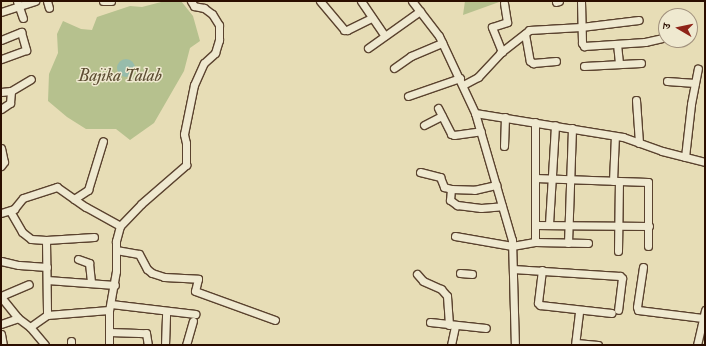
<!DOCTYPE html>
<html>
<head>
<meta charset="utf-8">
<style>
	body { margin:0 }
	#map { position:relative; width:706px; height:346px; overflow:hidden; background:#e7ddb6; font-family:"IM FELL Double Pica","Noto Serif Devanagari",serif }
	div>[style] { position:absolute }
	.green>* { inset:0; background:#b6c18e }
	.water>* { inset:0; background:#97bcab }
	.round { border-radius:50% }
	.roads { filter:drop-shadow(1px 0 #5a422e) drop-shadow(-1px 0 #5a422e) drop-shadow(0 1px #5a422e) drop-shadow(0 -1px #5a422e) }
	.minor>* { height:7px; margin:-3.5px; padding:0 3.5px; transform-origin:3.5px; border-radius:3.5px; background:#efe9d0 }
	span { translate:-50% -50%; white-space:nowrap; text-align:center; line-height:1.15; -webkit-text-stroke:3px #efe9d0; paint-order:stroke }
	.park-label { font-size:17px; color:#5c4d32; font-style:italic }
	.frame { position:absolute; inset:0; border:2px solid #2b0e00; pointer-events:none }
	.north { position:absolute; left:658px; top:8px; width:40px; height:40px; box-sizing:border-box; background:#efe9d0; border:1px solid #a1917d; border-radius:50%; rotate:279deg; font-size:11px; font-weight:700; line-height:16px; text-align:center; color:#2b0e00 }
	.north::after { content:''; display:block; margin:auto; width:14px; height:18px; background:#8f2418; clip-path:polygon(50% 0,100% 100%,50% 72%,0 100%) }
</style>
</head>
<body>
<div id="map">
	<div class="green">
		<div style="clip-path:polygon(165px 1px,181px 1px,193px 16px,200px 41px,190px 48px,184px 71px,154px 123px,130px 140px,116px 129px,86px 129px,67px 117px,48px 101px,49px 74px,58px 53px,57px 34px,63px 21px,81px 29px,92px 30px,97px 17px,130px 6px,142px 7px)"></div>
		<div style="clip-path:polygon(465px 1px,502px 1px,463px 15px)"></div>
	</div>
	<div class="water">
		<div class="round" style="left:117px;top:59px;width:18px;height:18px"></div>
	</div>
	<div class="roads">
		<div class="minor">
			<div style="left:17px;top:1px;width:18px;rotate:71deg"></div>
			<div style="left:47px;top:1px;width:7px;rotate:74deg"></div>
			<div style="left:103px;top:1px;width:8px"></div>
			<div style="left:320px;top:1px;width:38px;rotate:50deg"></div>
			<div style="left:344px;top:30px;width:3px"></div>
			<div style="left:347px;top:30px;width:28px;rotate:-26deg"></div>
			<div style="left:361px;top:1px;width:42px;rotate:55.6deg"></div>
			<div style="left:412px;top:1px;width:44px;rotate:52.4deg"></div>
			<div style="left:439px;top:36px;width:85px;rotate:64.9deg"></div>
			<div style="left:475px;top:113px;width:132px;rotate:73.8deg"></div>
			<div style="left:512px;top:240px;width:105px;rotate:88.4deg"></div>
			<div style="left:581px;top:1px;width:42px;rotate:88.6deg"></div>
			<div style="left:582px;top:43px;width:4px;rotate:56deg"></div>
			<div style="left:584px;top:46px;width:61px;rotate:-3.8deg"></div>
			<div style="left:645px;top:42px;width:22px;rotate:-13deg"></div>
			<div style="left:556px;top:2px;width:3px;rotate:-18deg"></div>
			<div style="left:1px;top:12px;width:36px;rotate:-18deg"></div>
			<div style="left:525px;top:34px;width:27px;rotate:80deg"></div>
			<div style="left:530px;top:61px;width:4px;rotate:34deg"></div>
			<div style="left:533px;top:63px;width:23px;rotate:-5deg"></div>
			<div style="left:1px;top:40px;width:22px;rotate:-22deg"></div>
			<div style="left:21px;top:32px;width:19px;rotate:74deg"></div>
			<div style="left:26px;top:50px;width:27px;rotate:160deg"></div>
			<div style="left:617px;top:44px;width:20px;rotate:84deg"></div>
			<div style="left:368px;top:48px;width:64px;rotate:-35.4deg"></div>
			<div style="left:502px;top:52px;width:27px;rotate:-112deg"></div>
			<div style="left:492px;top:27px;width:16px;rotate:-18deg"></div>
			<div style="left:507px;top:22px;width:19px;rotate:-99deg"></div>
			<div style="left:584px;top:66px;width:57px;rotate:-3deg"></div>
			<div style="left:394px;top:68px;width:21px;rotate:-35deg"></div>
			<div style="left:411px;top:56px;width:34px;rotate:-23deg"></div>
			<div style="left:667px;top:81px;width:28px;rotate:4deg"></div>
			<div style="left:463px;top:85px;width:17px;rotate:-28deg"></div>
			<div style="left:478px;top:77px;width:33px;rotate:-47deg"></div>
			<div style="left:500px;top:53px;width:37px;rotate:-38deg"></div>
			<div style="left:529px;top:30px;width:52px;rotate:-3.3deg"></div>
			<div style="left:581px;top:27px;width:58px;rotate:-6.9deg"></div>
			<div style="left:1px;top:92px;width:10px;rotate:-6deg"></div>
			<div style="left:408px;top:96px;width:55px;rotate:-19.1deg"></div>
			<div style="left:636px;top:100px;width:43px;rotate:86deg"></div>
			<div style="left:438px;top:108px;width:29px;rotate:63deg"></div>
			<div style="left:451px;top:134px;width:3px;rotate:18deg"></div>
			<div style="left:454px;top:135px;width:27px;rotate:-8deg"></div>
			<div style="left:1px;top:109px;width:11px;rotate:-34deg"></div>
			<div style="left:10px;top:103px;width:12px;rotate:-85deg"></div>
			<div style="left:11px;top:91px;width:23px;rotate:-31deg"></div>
			<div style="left:475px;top:113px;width:150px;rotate:9.2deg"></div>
			<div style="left:623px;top:137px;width:41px;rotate:19.7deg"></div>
			<div style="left:662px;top:151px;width:44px;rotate:14.3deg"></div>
			<div style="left:424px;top:125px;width:20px;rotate:-27deg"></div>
			<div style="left:504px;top:146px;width:29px;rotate:-88deg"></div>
			<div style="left:1px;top:148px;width:14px;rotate:78deg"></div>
			<div style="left:4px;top:162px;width:5px;rotate:127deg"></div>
			<div style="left:685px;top:157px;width:53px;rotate:-83.5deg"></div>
			<div style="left:691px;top:104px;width:36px;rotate:-79deg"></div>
			<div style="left:420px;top:172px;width:21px;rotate:14deg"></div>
			<div style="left:440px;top:177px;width:11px;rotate:68deg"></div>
			<div style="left:444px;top:187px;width:7px;rotate:16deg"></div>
			<div style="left:451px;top:189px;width:23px;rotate:2deg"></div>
			<div style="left:474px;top:190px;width:23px;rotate:-13deg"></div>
			<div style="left:535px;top:178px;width:113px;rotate:2deg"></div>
			<div style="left:648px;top:182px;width:64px;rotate:90deg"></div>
			<div style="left:613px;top:181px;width:45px;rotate:-87.5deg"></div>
			<div style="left:451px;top:189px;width:11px;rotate:95deg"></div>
			<div style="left:450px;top:200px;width:9px;rotate:36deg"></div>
			<div style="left:457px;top:205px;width:24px;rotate:7deg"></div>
			<div style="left:481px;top:208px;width:21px;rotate:-5deg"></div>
			<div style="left:74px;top:199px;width:17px;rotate:-33deg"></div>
			<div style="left:88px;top:190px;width:51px;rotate:-73deg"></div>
			<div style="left:10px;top:211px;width:24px;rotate:60deg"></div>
			<div style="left:22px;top:232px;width:11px;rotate:38deg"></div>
			<div style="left:31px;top:239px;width:15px;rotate:4deg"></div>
			<div style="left:46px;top:240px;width:48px;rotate:-3.6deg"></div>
			<div style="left:1px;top:213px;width:14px;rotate:-17deg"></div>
			<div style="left:14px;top:209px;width:14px;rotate:-51deg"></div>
			<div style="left:23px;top:198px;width:36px;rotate:-18deg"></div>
			<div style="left:57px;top:187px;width:35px;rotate:35deg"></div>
			<div style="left:86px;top:207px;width:39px;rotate:29deg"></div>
			<div style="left:120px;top:226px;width:16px;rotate:105deg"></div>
			<div style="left:116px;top:241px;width:30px;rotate:90deg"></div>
			<div style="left:116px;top:271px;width:40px;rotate:100deg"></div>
			<div style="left:109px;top:310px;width:35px;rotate:90deg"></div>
			<div style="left:549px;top:224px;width:99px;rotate:-86.5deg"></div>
			<div style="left:535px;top:225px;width:114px;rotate:0.5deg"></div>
			<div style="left:120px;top:226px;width:30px;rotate:-46deg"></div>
			<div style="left:141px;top:204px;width:60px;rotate:-40.9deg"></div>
			<div style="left:186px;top:165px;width:22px;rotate:-90deg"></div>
			<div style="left:186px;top:143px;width:9px;rotate:-103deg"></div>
			<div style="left:184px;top:134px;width:50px;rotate:-78.5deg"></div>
			<div style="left:194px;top:85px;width:24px;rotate:-66deg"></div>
			<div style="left:204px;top:63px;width:15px;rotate:-42deg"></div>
			<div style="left:215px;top:53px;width:14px;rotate:-73deg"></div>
			<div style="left:219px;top:40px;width:15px;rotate:-90deg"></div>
			<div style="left:219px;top:25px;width:13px;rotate:-122deg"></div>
			<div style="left:212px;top:14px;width:10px;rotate:-143deg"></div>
			<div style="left:204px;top:8px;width:10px;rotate:-169deg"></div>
			<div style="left:194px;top:6px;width:6px;rotate:-121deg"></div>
			<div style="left:455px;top:236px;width:58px;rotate:10deg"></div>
			<div style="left:512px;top:246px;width:23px;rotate:-10deg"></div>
			<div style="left:535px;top:242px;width:120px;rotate:-90deg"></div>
			<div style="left:46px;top:240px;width:75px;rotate:89.2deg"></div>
			<div style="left:535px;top:242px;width:53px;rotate:1.1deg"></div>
			<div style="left:568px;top:243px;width:115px;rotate:-88deg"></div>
			<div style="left:116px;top:250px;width:23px;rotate:10deg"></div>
			<div style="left:139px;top:254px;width:17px;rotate:62deg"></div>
			<div style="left:147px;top:269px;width:6px;rotate:39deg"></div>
			<div style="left:152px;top:273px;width:13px;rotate:18deg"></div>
			<div style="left:164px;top:277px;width:34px;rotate:3deg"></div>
			<div style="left:198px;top:279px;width:12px;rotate:104deg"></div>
			<div style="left:195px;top:291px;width:85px;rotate:19.9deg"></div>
			<div style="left:618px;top:251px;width:70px;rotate:-89.2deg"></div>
			<div style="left:78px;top:259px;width:12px;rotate:20deg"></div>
			<div style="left:89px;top:263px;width:20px;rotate:84deg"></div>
			<div style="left:1px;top:261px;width:18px;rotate:13deg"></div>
			<div style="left:19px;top:265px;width:28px;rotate:4deg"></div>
			<div style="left:643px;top:267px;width:40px;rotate:98.5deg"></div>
			<div style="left:637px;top:307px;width:3px;rotate:72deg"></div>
			<div style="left:638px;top:310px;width:65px;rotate:7deg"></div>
			<div style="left:513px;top:269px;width:107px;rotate:3.7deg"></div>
			<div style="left:620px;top:276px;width:3px;rotate:45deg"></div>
			<div style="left:622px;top:278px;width:32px;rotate:97deg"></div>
			<div style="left:542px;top:270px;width:33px;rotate:97deg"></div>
			<div style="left:538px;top:303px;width:3px;rotate:45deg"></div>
			<div style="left:540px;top:305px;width:72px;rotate:6.3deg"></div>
			<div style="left:460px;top:273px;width:12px;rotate:5deg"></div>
			<div style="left:417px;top:274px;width:9px;rotate:49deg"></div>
			<div style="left:423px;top:281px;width:20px;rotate:24deg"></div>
			<div style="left:441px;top:289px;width:9px;rotate:49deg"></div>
			<div style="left:447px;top:296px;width:29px;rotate:86deg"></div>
			<div style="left:47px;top:280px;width:68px;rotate:4.2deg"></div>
			<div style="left:1px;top:296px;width:30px;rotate:-23deg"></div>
			<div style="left:1px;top:297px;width:27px;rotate:51deg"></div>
			<div style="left:18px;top:318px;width:15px;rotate:37deg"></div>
			<div style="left:30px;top:327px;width:23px;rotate:50deg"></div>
			<div style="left:111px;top:304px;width:85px;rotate:6.8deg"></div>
			<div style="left:430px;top:322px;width:56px;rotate:6.1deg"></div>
			<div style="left:1px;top:324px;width:18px;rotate:-19deg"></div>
			<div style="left:30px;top:327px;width:21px;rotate:-35deg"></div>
			<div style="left:47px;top:315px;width:62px;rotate:-4.6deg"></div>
			<div style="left:109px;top:332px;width:37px;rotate:2deg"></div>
			<div style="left:146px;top:333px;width:12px;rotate:81deg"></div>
			<div style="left:1px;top:334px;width:11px;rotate:80deg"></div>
			<div style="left:71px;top:341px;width:4px;rotate:90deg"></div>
			<div style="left:576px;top:343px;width:22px;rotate:5deg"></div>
			<div style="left:165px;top:345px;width:34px;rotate:-88deg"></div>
			<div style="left:186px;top:345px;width:25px;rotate:-74deg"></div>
			<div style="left:451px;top:345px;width:19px;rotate:-78deg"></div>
			<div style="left:575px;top:345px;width:35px;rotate:-83deg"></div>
			<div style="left:697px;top:345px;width:36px;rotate:-77deg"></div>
		</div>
	</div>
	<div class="park-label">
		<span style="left:120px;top:76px">Bajika Talab</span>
	</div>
	<div class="frame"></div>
	<div class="north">उ</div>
</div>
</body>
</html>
